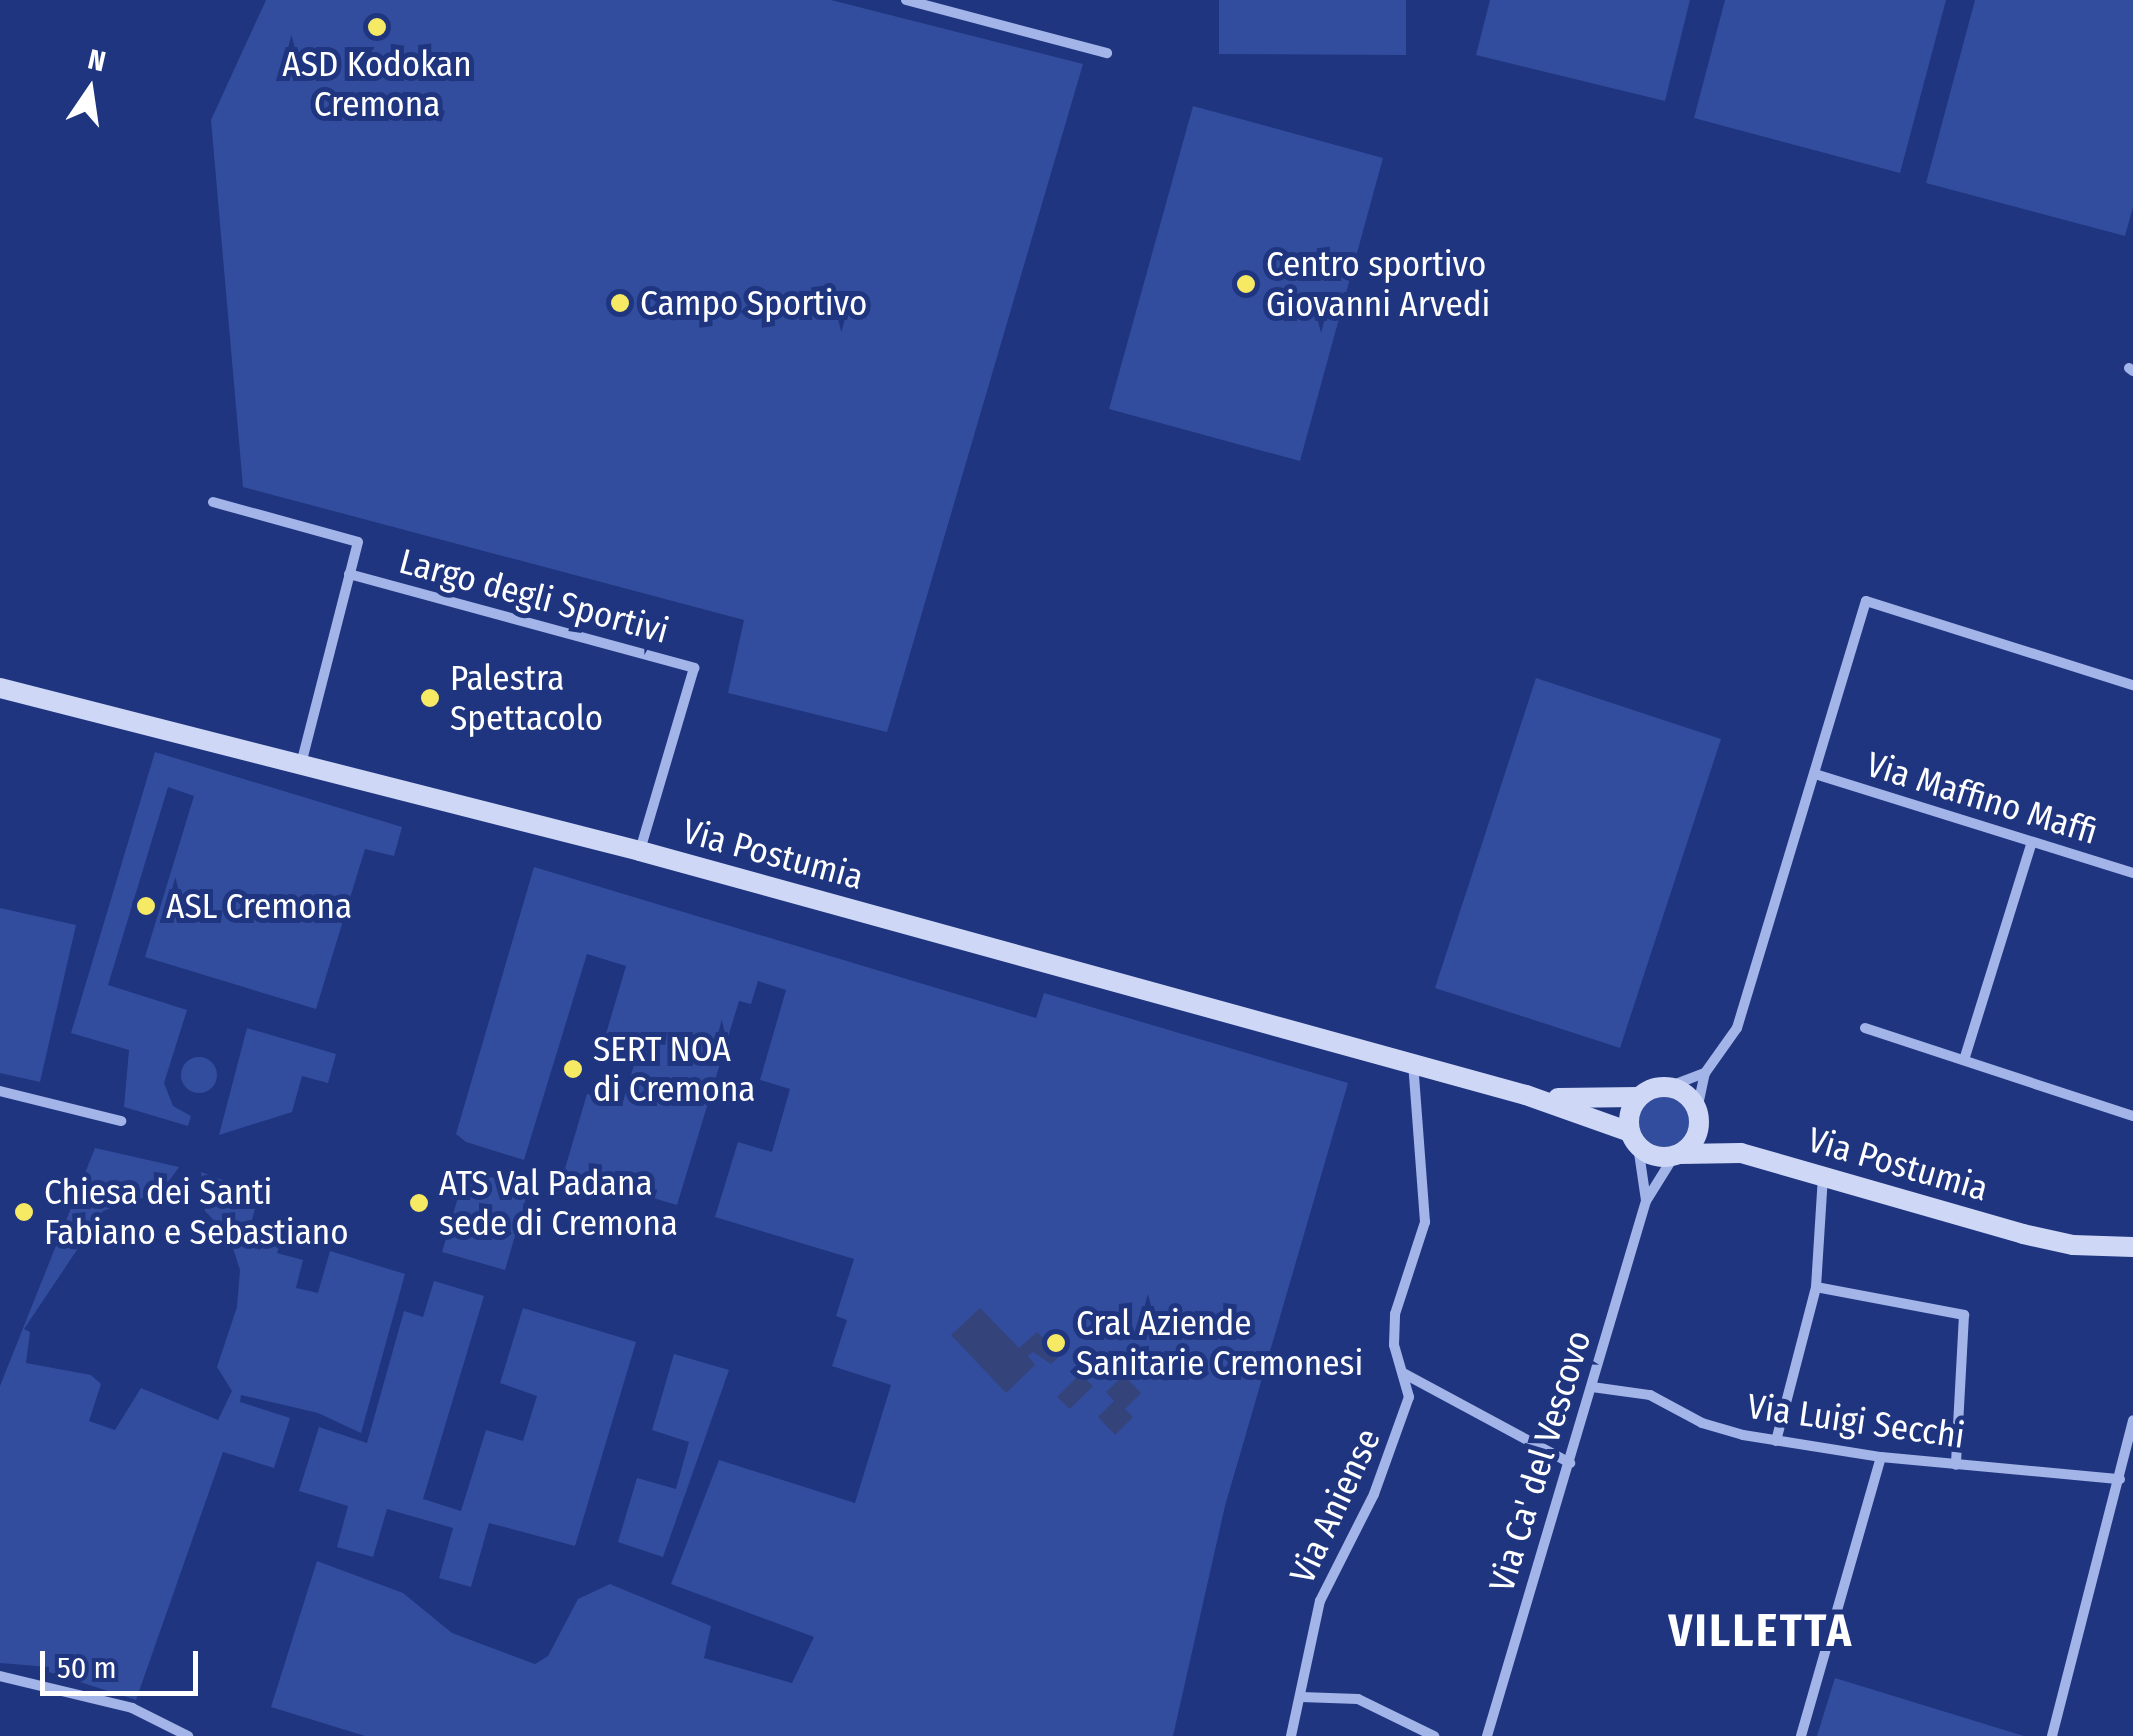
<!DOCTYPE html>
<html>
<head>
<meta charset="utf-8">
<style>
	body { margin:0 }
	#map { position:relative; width:2133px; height:1736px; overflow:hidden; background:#1f357f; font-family:"Fira Sans Condensed",sans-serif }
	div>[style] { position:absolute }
	.green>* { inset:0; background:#324d9d }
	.round { border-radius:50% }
	.water>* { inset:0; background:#34447b }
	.street>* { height:10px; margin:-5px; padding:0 5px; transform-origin:5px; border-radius:5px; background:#a3b4e8 }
	.secondary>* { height:20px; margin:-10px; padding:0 10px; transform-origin:10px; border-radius:10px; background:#ced7f6 }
	.secondary>.ring { margin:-10px; padding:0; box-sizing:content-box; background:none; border:20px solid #ced7f6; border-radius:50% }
	.dots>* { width:28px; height:28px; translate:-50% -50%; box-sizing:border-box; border:5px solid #1f357f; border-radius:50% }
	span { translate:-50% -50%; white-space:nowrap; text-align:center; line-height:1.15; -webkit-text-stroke:10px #1f357f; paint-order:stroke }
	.poi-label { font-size:35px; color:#fff }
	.left { translate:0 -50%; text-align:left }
	.street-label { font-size:35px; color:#fff }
	.district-label { font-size:45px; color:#fff; font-weight:700; letter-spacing:2.5px }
	.north { position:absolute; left:40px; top:40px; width:100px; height:100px; -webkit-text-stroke:8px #1f357f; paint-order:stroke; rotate:13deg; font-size:28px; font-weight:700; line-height:40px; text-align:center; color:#fff }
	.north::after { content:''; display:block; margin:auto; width:35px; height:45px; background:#fff; clip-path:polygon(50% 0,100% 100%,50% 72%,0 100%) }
	.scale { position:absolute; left:40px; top:1651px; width:158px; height:45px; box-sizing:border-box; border:5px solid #fff; border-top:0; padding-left:12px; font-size:30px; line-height:35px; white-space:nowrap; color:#fff; -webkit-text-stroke:8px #1f357f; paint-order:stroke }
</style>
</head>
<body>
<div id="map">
	<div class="green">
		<div style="clip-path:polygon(266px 0,831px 0,1083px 64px,887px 732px,728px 693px,744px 620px,243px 487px,211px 120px)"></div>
		<div style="clip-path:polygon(1219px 0,1406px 0,1406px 55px,1219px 54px)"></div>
		<div style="clip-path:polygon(1490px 0,1690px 0,1665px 101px,1476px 55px)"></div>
		<div style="clip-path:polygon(1725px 0,1946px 0,1900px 173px,1694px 118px)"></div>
		<div style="clip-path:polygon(1975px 0,2133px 0,2133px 207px,2125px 236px,1926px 183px)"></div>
		<div style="clip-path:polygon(1193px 106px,1383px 158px,1300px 461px,1109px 409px)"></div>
		<div style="clip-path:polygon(1536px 678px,1721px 739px,1620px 1048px,1435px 988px)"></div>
		<div style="clip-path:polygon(155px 752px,402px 827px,394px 856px,365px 849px,316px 1009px,145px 957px,194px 796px,168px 787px,108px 985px,187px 1010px,164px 1083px,173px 1106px,191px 1116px,188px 1126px,124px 1107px,129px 1050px,71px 1033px)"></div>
		<div style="clip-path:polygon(534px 867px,1036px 1018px,1044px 993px,1348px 1083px,1225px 1506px,1173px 1736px,365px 1736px,271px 1707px,317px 1561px,403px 1593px,452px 1633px,535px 1664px,548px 1656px,578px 1599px,610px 1584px,711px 1626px,704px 1658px,792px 1683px,814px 1637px,671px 1584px,719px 1460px,855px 1503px,891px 1385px,832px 1366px,847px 1320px,836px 1316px,854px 1259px,715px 1217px,738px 1142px,772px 1152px,790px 1089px,760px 1080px,786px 990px,758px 981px,751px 1004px,739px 1001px,677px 1205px,564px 1172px,587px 1094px,622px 1105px,637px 1055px,603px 1044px,626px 966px,587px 954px,524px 1160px,466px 1142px,456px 1134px)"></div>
		<div style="clip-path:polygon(0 908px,76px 925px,40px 1082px,0 1073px)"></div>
		<div style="clip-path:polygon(247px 1028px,336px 1054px,328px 1083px,302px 1076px,292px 1112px,219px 1135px)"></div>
		<div class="round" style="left:181px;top:1057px;width:36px;height:36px"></div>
		<div class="round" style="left:1639px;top:1097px;width:50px;height:50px"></div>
		<div style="clip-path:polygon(95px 1148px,179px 1167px,161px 1192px,103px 1211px,24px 1329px,30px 1332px,26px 1363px,91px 1375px,101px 1384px,89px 1421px,115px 1430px,141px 1388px,218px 1420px,232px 1391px,217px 1367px,237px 1307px,240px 1270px,229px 1236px,205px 1211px,201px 1172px,236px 1185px,256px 1205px,250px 1227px,283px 1236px,277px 1253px,303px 1260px,296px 1288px,318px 1293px,330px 1251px,405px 1274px,361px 1433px,318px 1413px,241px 1395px,240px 1402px,290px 1418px,274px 1468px,223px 1452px,136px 1700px,49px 1672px,49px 1667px,0 1663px,0 1386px)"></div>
		<div style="clip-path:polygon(466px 1170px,529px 1188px,505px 1270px,442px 1252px)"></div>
		<div style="clip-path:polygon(434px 1281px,484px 1296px,423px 1499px,461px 1511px,486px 1430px,523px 1441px,537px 1396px,500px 1383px,523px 1308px,636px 1342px,575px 1546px,489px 1523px,471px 1587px,439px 1578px,453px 1528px,387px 1509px,373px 1557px,337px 1547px,348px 1506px,299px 1491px,319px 1427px,367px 1443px,404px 1311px,423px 1317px)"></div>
		<div style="clip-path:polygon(674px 1354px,729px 1370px,663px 1557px,618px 1542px,637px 1478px,676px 1489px,689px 1442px,652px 1430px)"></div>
		<div style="clip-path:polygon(1835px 1678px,2024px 1736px,1817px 1736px)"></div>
	</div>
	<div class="water">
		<div style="clip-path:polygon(980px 1308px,1019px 1348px,1037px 1332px,1061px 1355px,1051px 1364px,1033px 1352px,1028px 1356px,1035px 1365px,1006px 1393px,951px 1335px)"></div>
		<div style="clip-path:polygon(1080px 1374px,1093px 1386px,1070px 1409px,1057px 1397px)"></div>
		<div style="clip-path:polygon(1124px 1375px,1141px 1393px,1125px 1409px,1133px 1417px,1115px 1435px,1098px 1417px,1114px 1401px,1106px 1392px)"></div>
	</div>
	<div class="street">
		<div style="left:906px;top:0;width:208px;rotate:14.8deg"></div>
		<div style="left:2129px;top:368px;width:5px;rotate:37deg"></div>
		<div style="left:213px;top:502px;width:150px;rotate:15.4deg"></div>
		<div style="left:358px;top:542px;width:225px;rotate:104.4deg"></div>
		<div style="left:349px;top:574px;width:358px;rotate:15.2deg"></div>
		<div style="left:694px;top:668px;width:190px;rotate:106.5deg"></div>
		<div style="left:1815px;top:774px;width:333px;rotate:17.3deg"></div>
		<div style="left:1865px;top:1028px;width:282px;rotate:18.2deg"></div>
		<div style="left:1964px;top:1060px;width:228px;rotate:-72.7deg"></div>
		<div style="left:1668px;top:1087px;width:40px;rotate:-21deg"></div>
		<div style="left:0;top:1091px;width:125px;rotate:13.9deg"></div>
		<div style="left:1697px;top:1110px;width:38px;rotate:-78deg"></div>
		<div style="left:1705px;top:1073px;width:55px;rotate:-54.6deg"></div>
		<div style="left:1737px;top:1028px;width:446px;rotate:-73.2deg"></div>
		<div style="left:1866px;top:601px;width:280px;rotate:17.5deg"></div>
		<div style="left:1638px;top:1146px;width:55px;rotate:81.6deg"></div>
		<div style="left:1816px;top:1287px;width:151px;rotate:10.7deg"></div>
		<div style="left:1964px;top:1315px;width:150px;rotate:93.1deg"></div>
		<div style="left:1403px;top:1373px;width:190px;rotate:28.3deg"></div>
		<div style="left:1592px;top:1387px;width:59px;rotate:7.9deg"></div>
		<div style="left:1650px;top:1395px;width:59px;rotate:28.3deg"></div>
		<div style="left:1702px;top:1423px;width:43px;rotate:16.3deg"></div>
		<div style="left:1743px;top:1435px;width:140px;rotate:9.1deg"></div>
		<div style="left:1881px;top:1457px;width:240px;rotate:5.3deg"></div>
		<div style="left:1776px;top:1441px;width:159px;rotate:-75.4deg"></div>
		<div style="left:1816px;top:1287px;width:110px;rotate:-86.4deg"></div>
		<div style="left:0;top:1676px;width:136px;rotate:13.6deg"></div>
		<div style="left:132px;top:1708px;width:63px;rotate:26.6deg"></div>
		<div style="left:1301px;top:1697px;width:57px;rotate:2deg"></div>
		<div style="left:1358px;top:1699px;width:85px;rotate:26deg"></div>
		<div style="left:1291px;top:1736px;width:138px;rotate:-77.9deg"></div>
		<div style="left:1320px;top:1601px;width:120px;rotate:-63.2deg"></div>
		<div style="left:1374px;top:1494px;width:103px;rotate:-70.2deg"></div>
		<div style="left:1409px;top:1397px;width:54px;rotate:-106.1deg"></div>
		<div style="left:1394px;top:1345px;width:31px;rotate:-88deg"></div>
		<div style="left:1395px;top:1314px;width:97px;rotate:-71.9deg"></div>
		<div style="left:1425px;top:1222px;width:158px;rotate:-94.3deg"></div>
		<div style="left:1487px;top:1736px;width:558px;rotate:-73.45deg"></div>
		<div style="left:1646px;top:1201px;width:53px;rotate:-58.1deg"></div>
		<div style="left:1801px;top:1736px;width:290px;rotate:-74deg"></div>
		<div style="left:2052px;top:1736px;width:326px;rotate:-75.6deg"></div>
	</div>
	<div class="secondary">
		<div style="left:0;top:688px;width:660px;rotate:14.29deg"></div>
		<div style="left:640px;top:851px;width:919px;rotate:15.4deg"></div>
		<div style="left:1526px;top:1095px;width:110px;rotate:19.6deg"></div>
		<div class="ring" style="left:1629px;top:1087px;width:50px;height:50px"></div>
		<div style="left:1558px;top:1098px;width:81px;rotate:-0.7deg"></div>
		<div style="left:1680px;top:1154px;width:61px;rotate:-0.9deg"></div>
		<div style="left:1741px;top:1153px;width:293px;rotate:16deg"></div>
		<div style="left:2023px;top:1234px;width:51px;rotate:12.4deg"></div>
		<div style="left:2073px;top:1245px;width:60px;rotate:1.9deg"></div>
	</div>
	<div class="dots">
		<div style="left:377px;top:27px;background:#f6e963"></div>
		<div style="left:1246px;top:284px;background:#f6e963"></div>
		<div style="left:620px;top:303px;background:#f6e963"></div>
		<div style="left:430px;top:698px;background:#f6e963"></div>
		<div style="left:146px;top:906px;background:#f6e963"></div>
		<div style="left:573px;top:1069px;background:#f6e963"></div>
		<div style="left:419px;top:1203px;background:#f6e963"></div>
		<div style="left:24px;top:1212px;background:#f6e963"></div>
		<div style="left:1056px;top:1343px;background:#f6e963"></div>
	</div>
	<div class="poi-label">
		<span style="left:377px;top:84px">ASD Kodokan<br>Cremona</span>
		<span class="left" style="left:1266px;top:284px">Centro sportivo<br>Giovanni Arvedi</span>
		<span class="left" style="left:640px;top:303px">Campo Sportivo</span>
		<span class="left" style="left:450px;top:698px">Palestra<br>Spettacolo</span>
		<span class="left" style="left:166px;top:906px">ASL Cremona</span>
		<span class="left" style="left:593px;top:1069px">SERT NOA<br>di Cremona</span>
		<span class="left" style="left:439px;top:1203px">ATS Val Padana<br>sede di Cremona</span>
		<span class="left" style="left:44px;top:1212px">Chiesa dei Santi<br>Fabiano e Sebastiano</span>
		<span class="left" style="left:1076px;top:1343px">Cral Aziende<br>Sanitarie Cremonesi</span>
	</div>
	<div class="street-label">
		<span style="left:534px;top:596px;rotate:15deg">Largo degli Sportivi</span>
		<span style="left:1982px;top:798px;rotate:17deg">Via Maffino Maffi</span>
		<span style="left:773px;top:854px;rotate:15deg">Via Postumia</span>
		<span style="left:1898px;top:1164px;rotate:16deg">Via Postumia</span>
		<span style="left:1856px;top:1421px;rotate:8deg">Via Luigi Secchi</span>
		<span style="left:1540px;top:1461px;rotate:-73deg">Via Ca' del Vescovo</span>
		<span style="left:1335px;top:1506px;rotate:-65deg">Via Aniense</span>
	</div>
	<div class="district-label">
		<span style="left:1761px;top:1632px">VILLETTA</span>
	</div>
	<div class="north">N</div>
	<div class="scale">50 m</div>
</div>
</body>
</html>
